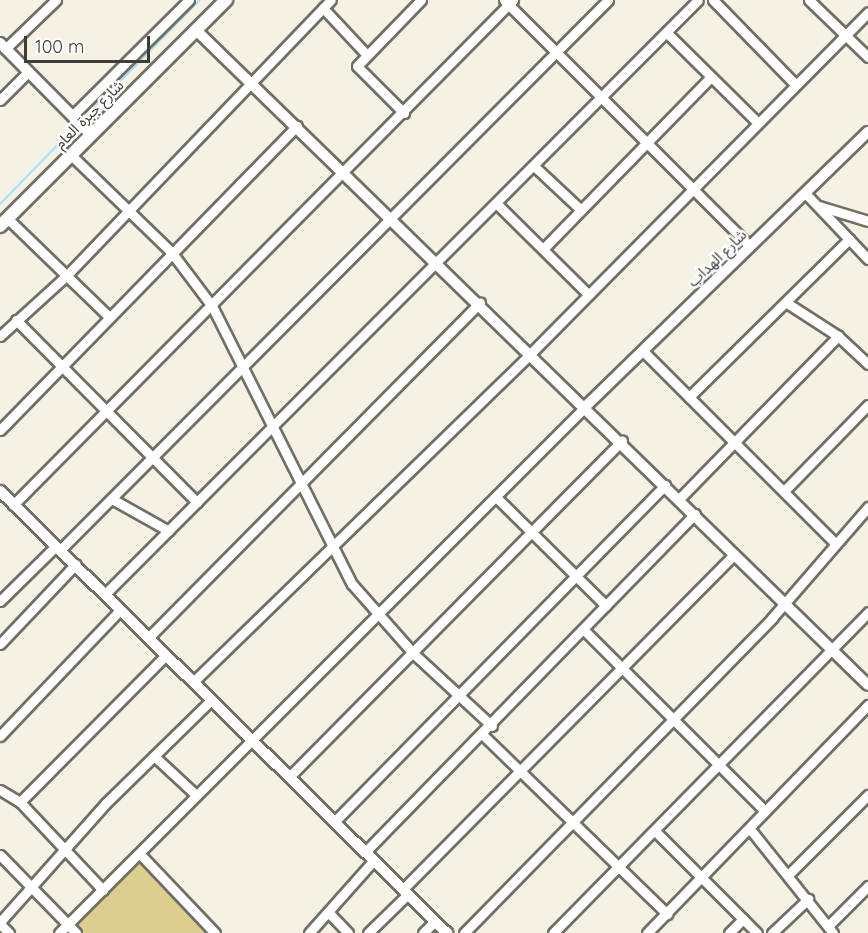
<!DOCTYPE html>
<html>
<head>
<meta charset="utf-8">
<style>
	body { margin:0 }
	#map { position:relative; width:868px; height:933px; overflow:hidden; background:#f5f2e5; font-family:Quicksand,"Noto Sans Arabic",sans-serif }
	div>[style] { position:absolute }
	.green>* { inset:0; background:#dcce8e }
	.stream>* { height:2px; margin:-1px; padding:0 1px; transform-origin:1px; border-radius:1px; background:#a4e2fb }
	.roads { filter:drop-shadow(2px 0 #716f64) drop-shadow(-2px 0 #716f64) drop-shadow(0 2px #716f64) drop-shadow(0 -2px #716f64) }
	.minor>* { height:9px; margin:-4.5px; padding:0 4.5px; transform-origin:4.5px; border-radius:4.5px; background:#fff }
	.tertiary>* { height:10px; margin:-5px; padding:0 5px; transform-origin:5px; border-radius:5px; background:#fff }
	.secondary>* { height:12px; margin:-6px; padding:0 6px; transform-origin:6px; border-radius:6px; background:#fff }
	span { translate:-50% -50%; white-space:nowrap; text-align:center; line-height:1.15; -webkit-text-stroke:5px #fff; paint-order:stroke }
	.street-label { font-size:15px; color:#3e3d37 }
	.scale { position:absolute; left:24px; top:36px; width:126px; height:27px; box-sizing:border-box; border:3px solid #3e3d37; border-top:0; padding-left:8px; font-size:18px; line-height:21px; white-space:nowrap; color:#3e3d37; -webkit-text-stroke:4px #fff; paint-order:stroke }
</style>
</head>
<body>
<div id="map">
	<div class="green">
		<div style="clip-path:polygon(139px 863px,206px 933px,81px 933px,74px 925px)"></div>
	</div>
	<div class="stream">
		<div style="left:82px;top:120px;width:168px;rotate:-45.5deg"></div>
		<div style="left:0;top:204px;width:109px;rotate:-45.7deg"></div>
	</div>
	<div class="roads">
		<div class="minor">
			<div style="left:504px;top:0;width:348px;rotate:45deg"></div>
			<div style="left:713px;top:0;width:117px;rotate:45.7deg"></div>
			<div style="left:809px;top:0;width:82px;rotate:44deg"></div>
			<div style="left:323px;top:8px;width:63px;rotate:46.9deg"></div>
			<div style="left:666px;top:32px;width:128px;rotate:44.7deg"></div>
			<div style="left:5px;top:49px;width:71px;rotate:-43.9deg"></div>
			<div style="left:0;top:100px;width:40px;rotate:-45deg"></div>
			<div style="left:404px;top:113px;width:66px;rotate:-135deg"></div>
			<div style="left:357px;top:66px;width:92px;rotate:-45.9deg"></div>
			<div style="left:72px;top:116px;width:165px;rotate:-44.8deg"></div>
			<div style="left:70px;top:154px;width:142px;rotate:44.1deg"></div>
			<div style="left:172px;top:253px;width:66px;rotate:53deg"></div>
			<div style="left:212px;top:306px;width:311px;rotate:63.3deg"></div>
			<div style="left:352px;top:584px;width:94px;rotate:48.5deg"></div>
			<div style="left:414px;top:654px;width:106px;rotate:42.7deg"></div>
			<div style="left:534px;top:166px;width:64px;rotate:43.1deg"></div>
			<div style="left:806px;top:194px;width:90px;rotate:46.4deg"></div>
			<div style="left:497px;top:204px;width:127px;rotate:44.7deg"></div>
			<div style="left:819px;top:206px;width:51px;rotate:17deg"></div>
			<div style="left:7px;top:218px;width:142px;rotate:44.1deg"></div>
			<div style="left:543px;top:249px;width:240px;rotate:-45.7deg"></div>
			<div style="left:787px;top:303px;width:61px;rotate:32.9deg"></div>
			<div style="left:838px;top:336px;width:41px;rotate:43deg"></div>
			<div style="left:16px;top:320px;width:257px;rotate:45.2deg"></div>
			<div style="left:0;top:336px;width:91px;rotate:-42.3deg"></div>
			<div style="left:67px;top:275px;width:381px;rotate:-46.2deg"></div>
			<div style="left:643px;top:351px;width:272px;rotate:45deg"></div>
			<div style="left:689px;top:397px;width:225px;rotate:-44.6deg"></div>
			<div style="left:0;top:430px;width:425px;rotate:-45.7deg"></div>
			<div style="left:784px;top:491px;width:120px;rotate:-45.7deg"></div>
			<div style="left:497px;top:498px;width:153px;rotate:44.7deg"></div>
			<div style="left:112px;top:499px;width:65px;rotate:29.3deg"></div>
			<div style="left:679px;top:499px;width:228px;rotate:-45.7deg"></div>
			<div style="left:13px;top:505px;width:711px;rotate:-45.29deg"></div>
			<div style="left:61px;top:549px;width:775px;rotate:-45.1deg"></div>
			<div style="left:105px;top:594px;width:839px;rotate:-45.05deg"></div>
			<div style="left:0;top:601px;width:78px;rotate:-44.5deg"></div>
			<div style="left:584px;top:630px;width:256px;rotate:45deg"></div>
			<div style="left:148px;top:638px;width:472px;rotate:-45.3deg"></div>
			<div style="left:0;top:644px;width:110px;rotate:-46.5deg"></div>
			<div style="left:193px;top:682px;width:473px;rotate:-44.2deg"></div>
			<div style="left:532px;top:352px;width:478px;rotate:-45.3deg"></div>
			<div style="left:483px;top:735px;width:257px;rotate:44.2deg"></div>
			<div style="left:0;top:736px;width:174px;rotate:-46.4deg"></div>
			<div style="left:154px;top:756px;width:57px;rotate:42.9deg"></div>
			<div style="left:290px;top:776px;width:472px;rotate:-45.3deg"></div>
			<div style="left:0;top:790px;width:23px;rotate:31deg"></div>
			<div style="left:20px;top:802px;width:121px;rotate:46.7deg"></div>
			<div style="left:20px;top:802px;width:206px;rotate:-45.2deg"></div>
			<div style="left:335px;top:821px;width:471px;rotate:-45.5deg"></div>
			<div style="left:750px;top:829px;width:133px;rotate:51.4deg"></div>
			<div style="left:655px;top:831px;width:144px;rotate:45deg"></div>
			<div style="left:366px;top:851px;width:471px;rotate:-45.7deg"></div>
			<div style="left:140px;top:854px;width:109px;rotate:46.5deg"></div>
			<div style="left:0;top:855px;width:109px;rotate:45.7deg"></div>
			<div style="left:789px;top:874px;width:112px;rotate:-45deg"></div>
			<div style="left:403px;top:889px;width:471px;rotate:-45.3deg"></div>
			<div style="left:328px;top:912px;width:29px;rotate:46deg"></div>
			<div style="left:0;top:922px;width:159px;rotate:-48.3deg"></div>
			<div style="left:106px;top:803px;width:147px;rotate:-44.4deg"></div>
			<div style="left:0;top:924px;width:13px;rotate:45deg"></div>
			<div style="left:828px;top:926px;width:57px;rotate:-45deg"></div>
			<div style="left:59px;top:933px;width:745px;rotate:-45deg"></div>
			<div style="left:309px;top:933px;width:98px;rotate:-48.3deg"></div>
			<div style="left:368px;top:933px;width:56px;rotate:-44.3deg"></div>
			<div style="left:423px;top:933px;width:17px;rotate:-45deg"></div>
			<div style="left:464px;top:933px;width:441px;rotate:-45.6deg"></div>
			<div style="left:772px;top:618px;width:147px;rotate:-49.1deg"></div>
			<div style="left:553px;top:933px;width:450px;rotate:-45.5deg"></div>
			<div style="left:647px;top:933px;width:318px;rotate:-45.9deg"></div>
			<div style="left:729px;top:933px;width:20px;rotate:-45deg"></div>
			<div style="left:772px;top:933px;width:50px;rotate:-43.4deg"></div>
		</div>
		<div class="tertiary">
			<div style="left:196px;top:30px;width:938px;rotate:44.27deg"></div>
			<div style="left:0;top:43px;width:128px;rotate:45.3deg"></div>
			<div style="left:586px;top:406px;width:393px;rotate:-44.2deg"></div>
			<div style="left:0;top:491px;width:629px;rotate:44.68deg"></div>
		</div>
		<div class="secondary">
			<div style="left:0;top:226px;width:320px;rotate:-45deg"></div>
		</div>
	</div>
	<div class="street-label">
		<span style="left:89px;top:114px;rotate:-45deg">شارع جبرة العام</span>
		<span style="left:717px;top:258px;rotate:-44deg">شارع الهداب</span>
	</div>
	<div class="scale">100 m</div>
</div>
</body>
</html>
